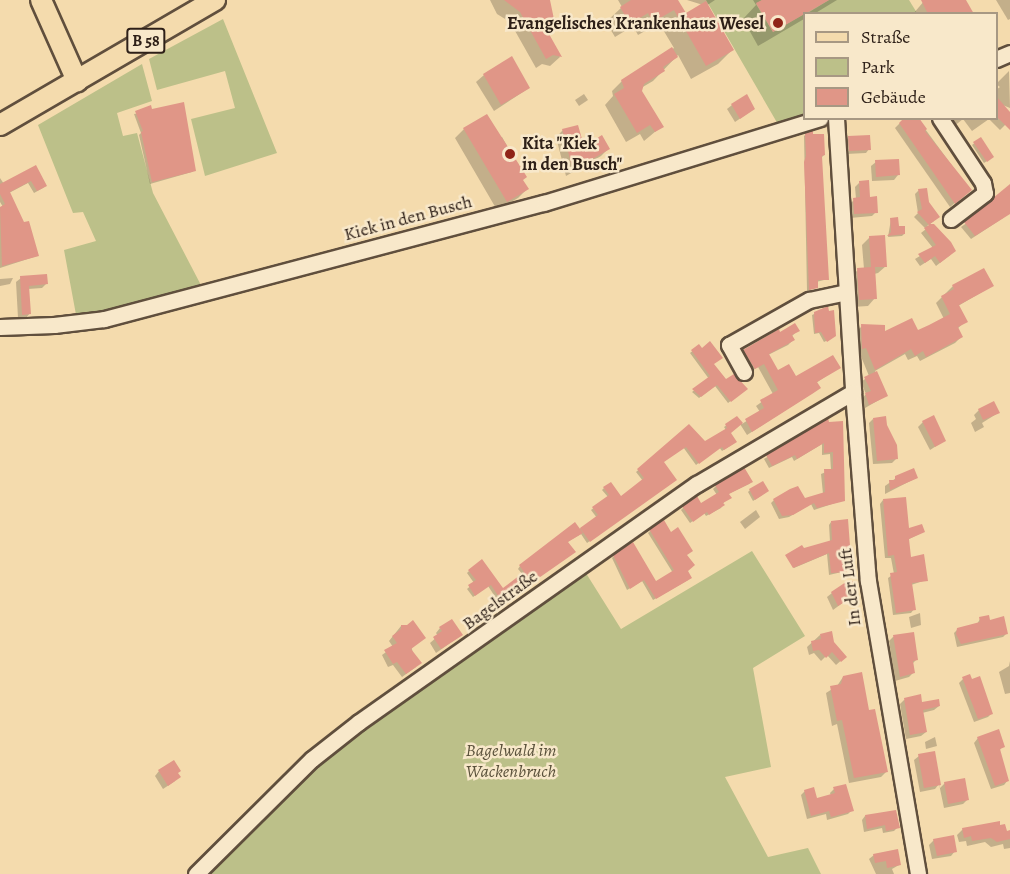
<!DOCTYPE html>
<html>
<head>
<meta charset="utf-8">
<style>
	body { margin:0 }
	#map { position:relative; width:1010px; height:874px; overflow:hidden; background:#f4dbad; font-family:Alegreya,serif }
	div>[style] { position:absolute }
	.green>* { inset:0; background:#bcc089 }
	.shadow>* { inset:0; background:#0003 }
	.building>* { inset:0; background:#e09687 }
	.roads { filter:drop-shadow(2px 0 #604f3d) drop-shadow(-2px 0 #604f3d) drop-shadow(0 2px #604f3d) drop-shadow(0 -2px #604f3d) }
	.minor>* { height:15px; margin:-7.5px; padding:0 7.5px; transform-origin:7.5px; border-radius:7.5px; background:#f8e8ca }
	.major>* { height:20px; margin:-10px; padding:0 10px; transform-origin:10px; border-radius:10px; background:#f4dbad }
	.dots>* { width:16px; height:16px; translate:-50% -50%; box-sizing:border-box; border:3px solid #f8e8ca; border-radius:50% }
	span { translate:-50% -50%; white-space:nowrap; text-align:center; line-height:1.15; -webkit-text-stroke:5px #f8e8ca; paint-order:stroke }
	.shield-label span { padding:2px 4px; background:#f8e8ca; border:2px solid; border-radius:4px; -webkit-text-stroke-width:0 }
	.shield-label { font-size:16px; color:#2e2018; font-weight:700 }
	.poi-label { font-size:18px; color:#2e2018; font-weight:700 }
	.right { translate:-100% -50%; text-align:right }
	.left { translate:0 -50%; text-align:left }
	.street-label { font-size:18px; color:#2e2018 }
	.park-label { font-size:18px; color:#59503a; font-style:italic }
	.legend { position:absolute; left:803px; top:12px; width:195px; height:108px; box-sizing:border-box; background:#f8e8ca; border:2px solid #a79883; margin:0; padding:8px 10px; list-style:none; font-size:18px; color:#2e2018 }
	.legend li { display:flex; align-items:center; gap:12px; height:30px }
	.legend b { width:30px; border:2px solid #a79883 }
</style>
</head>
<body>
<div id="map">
	<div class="green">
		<div style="clip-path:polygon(706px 0,762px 0,756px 4px,773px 32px,804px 14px,804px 118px,779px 126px)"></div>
		<div style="clip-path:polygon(829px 0,909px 0,917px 13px,806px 14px)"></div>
		<div style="clip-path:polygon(223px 19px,277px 153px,205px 176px,191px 119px,235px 108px,225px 71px,157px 90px,149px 59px)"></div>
		<div style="clip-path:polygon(142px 64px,152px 101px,117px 113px,123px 136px,137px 133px,153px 193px,203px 289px,77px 320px,64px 250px,96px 241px,83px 212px,73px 213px,38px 125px)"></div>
		<div style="clip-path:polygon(752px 551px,805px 636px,753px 668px,771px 767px,725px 777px,768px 857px,808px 848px,821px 874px,203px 874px,296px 784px,351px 739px,584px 570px,621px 629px)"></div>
	</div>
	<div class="shadow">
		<div style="clip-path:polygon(490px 0,548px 0,554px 24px,548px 35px,560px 57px,550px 66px,542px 64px,536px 68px,510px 22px,497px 14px)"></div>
		<div style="clip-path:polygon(618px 0,676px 0,685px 15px,703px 5px,687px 0,715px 0,706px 6px,732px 50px,718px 64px,691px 79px,678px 55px,653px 81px,641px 88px,640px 91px,662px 126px,644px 141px,640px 134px,626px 142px,605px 105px,613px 96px,612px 91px,622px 81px,674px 48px,659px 23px,638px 35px,633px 26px,615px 37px,606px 22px,622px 7px)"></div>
		<div style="clip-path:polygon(753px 0,837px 0,814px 14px,804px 14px,804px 19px,758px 46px,743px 19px,756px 5px)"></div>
		<div style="clip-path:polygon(925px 0,964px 0,972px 14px,913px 14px)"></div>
		<div style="clip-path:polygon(996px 0,1010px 0,1010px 19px,1008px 20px)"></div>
		<div style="clip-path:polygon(1009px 71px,1010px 108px,1000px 104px,1010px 114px,1008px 122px,1000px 130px,989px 119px,972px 131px,963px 119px,953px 127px,947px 118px,996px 118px,996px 90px,1000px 87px,996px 84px)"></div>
		<div style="clip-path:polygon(484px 75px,529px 88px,494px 111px,476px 82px)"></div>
		<div style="clip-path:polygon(584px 94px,588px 100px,579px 106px,575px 100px)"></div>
		<div style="clip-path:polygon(732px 105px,754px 109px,735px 122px,727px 109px)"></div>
		<div style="clip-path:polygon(151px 111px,195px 170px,192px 172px,150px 184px,139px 135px,141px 133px,134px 114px)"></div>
		<div style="clip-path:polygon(905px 118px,917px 118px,970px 190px,950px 207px,895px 128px)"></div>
		<div style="clip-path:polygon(464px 129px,502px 137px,525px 177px,522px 180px,527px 189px,518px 198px,497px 210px,455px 138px)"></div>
		<div style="clip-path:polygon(563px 130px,583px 148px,609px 148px,601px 156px,566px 176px,556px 137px)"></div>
		<div style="clip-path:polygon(806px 134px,824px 155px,821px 158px,828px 279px,816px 282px,817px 287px,807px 291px,804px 136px)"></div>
		<div style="clip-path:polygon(849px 138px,869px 149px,866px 153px,846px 154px,845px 142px)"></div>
		<div style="clip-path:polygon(980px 139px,990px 159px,984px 163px,972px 145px)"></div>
		<div style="clip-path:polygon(876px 162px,898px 175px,894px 180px,872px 181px,871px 166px)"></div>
		<div style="clip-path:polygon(36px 167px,46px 185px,43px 188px,34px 193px,28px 183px,9px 193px,37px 256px,0 268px,0 208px,3px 207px,0 202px,0 178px,4px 184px)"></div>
		<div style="clip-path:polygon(859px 183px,876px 212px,872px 216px,850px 218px,849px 204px,856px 199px,855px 187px)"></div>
		<div style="clip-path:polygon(919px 190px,934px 221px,927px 226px,933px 226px,950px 255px,936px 266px,931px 259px,920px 266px,915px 259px,933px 248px,921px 233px,926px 229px,914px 217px,918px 213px,915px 194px)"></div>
		<div style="clip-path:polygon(1010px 192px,1010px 207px,1003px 218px,971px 239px,961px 227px)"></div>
		<div style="clip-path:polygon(891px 219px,904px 234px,902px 236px,888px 237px)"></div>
		<div style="clip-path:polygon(870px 237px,886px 266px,878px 273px,874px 274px,875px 298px,868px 306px,852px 307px,850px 277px,858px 270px,864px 269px,862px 245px)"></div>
		<div style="clip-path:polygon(13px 278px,10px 284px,0 286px,0 279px)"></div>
		<div style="clip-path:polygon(21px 278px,46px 284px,42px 288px,28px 289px,30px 313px,26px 318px,18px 318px,16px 282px)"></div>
		<div style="clip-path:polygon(953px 286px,992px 286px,958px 306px,966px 321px,957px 329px,961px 337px,955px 343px,920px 361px,917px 356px,908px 360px,905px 354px,875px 371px,886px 396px,865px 408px,862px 399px,866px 394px,861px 382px,869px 376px,860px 354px,857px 354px,856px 332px,862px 326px,884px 333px,917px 332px,944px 319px,936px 303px)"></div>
		<div style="clip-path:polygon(827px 308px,832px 338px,824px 342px,819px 333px,814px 334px,812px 315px)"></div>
		<div style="clip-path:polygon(798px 330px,791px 337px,793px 340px,788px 345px,768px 355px,778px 372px,796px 379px,839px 367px,816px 383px,814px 392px,747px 435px,740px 424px,729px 433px,733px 444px,722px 451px,719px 447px,696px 465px,683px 447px,663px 462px,673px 482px,587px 543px,581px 534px,567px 542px,572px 554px,500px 604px,488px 586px,473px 597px,467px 589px,474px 583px,467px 573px,469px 571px,503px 590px,523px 575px,518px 569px,520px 566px,597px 518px,591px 510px,608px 497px,602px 490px,604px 488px,621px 498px,643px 481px,636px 472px,689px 426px,705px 443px,726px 430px,724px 427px,737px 418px,742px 424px,760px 412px,756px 406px,773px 394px,758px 367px,750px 372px,739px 356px,780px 334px)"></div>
		<div style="clip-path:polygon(699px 346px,726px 381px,746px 389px,728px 403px,715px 386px,699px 398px,692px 392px,709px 379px,690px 353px)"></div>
		<div style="clip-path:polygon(979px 410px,998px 413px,982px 423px,984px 427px,975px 432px,971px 423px,976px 419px,974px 415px)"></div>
		<div style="clip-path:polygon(873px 419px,896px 459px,892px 463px,873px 464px,869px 423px)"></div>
		<div style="clip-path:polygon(827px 421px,844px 500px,814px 510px,811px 504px,789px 517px,779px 519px,771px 503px,774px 500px,805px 500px,823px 494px,821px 474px,831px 470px,830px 454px,822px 455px,822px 444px,794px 461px,792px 457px,769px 468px,764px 459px)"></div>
		<div style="clip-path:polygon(923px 422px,944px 441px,930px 450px,918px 427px)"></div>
		<div style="clip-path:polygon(744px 469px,751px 482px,749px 484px,728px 494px,721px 508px,706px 516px,704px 513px,690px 523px,681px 510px,683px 508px,701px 506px,717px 495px,713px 489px,716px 486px)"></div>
		<div style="clip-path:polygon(896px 478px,916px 478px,885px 494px,885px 486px)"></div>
		<div style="clip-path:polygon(750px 490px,765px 493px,753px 501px,748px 492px)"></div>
		<div style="clip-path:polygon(883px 500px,907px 530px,923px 532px,907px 540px,909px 559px,926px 580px,911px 585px,914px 609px,911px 613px,893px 615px,888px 578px,894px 574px,891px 558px,885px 558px,880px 504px)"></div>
		<div style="clip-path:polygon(756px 510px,760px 517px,745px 529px,740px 522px)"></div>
		<div style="clip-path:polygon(831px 522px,849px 558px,846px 571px,829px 575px,827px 554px,794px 568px,787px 556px,830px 542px,829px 525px)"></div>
		<div style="clip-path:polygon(650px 531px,671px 534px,685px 556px,688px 580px,653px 600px,642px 581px,627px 590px,612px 558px,614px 556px,656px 583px,673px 573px,648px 533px)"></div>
		<div style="clip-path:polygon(832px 593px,852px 596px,833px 610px,827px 597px)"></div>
		<div style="clip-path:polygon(920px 613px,921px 625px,911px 628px,909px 617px)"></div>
		<div style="clip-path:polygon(980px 619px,1006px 634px,1003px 637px,957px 647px,954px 633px,958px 629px,977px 624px)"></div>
		<div style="clip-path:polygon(401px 626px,407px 627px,416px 667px,402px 677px,393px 665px,388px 667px,382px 655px,393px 647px,389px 641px)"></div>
		<div style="clip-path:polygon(440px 628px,456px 639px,436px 653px,430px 643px,438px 636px,436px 633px)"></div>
		<div style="clip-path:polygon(913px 633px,917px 659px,912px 664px,913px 673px,909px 677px,895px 681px,889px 641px,893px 637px)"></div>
		<div style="clip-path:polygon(820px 635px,833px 643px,845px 657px,836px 665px,827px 655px,821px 661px,814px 653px,809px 655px,807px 647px)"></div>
		<div style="clip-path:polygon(1010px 661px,1010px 693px,1005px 694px,999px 672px,1009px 666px)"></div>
		<div style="clip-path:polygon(843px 677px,868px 712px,887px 771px,881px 777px,849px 783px,837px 724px,832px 726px,826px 693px,837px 686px)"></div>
		<div style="clip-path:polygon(963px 679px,992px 713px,988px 717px,974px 722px,959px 683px)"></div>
		<div style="clip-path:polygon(904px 700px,939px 706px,934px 710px,922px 713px,926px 732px,921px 736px,906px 739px,900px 704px)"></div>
		<div style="clip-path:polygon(935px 737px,937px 746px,926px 749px,925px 742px)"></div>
		<div style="clip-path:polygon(978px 738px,1003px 746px,999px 751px,1008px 780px,1004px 785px,991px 789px,974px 743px)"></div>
		<div style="clip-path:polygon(934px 753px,940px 788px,945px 783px,968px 799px,963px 804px,944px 808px,939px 784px,935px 789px,920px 792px,914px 760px,919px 756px)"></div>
		<div style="clip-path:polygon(159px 771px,175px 781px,163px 789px,155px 776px)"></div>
		<div style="clip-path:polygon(834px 789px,852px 810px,848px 814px,827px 820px,826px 814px,807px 819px,801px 795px,805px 791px,816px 800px,831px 796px,830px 793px)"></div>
		<div style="clip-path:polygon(865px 816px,898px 827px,894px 831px,883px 833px,882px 828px,864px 832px,862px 820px)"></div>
		<div style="clip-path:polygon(999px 827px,1005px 832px,1010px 832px,1010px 848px,1004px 849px,1003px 844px,991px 847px,985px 842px,967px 846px,966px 841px,959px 842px,957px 835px,963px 829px)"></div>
		<div style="clip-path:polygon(934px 840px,955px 851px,951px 856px,932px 859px,929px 845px)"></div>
		<div style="clip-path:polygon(874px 855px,899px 865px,892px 869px,894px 874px,876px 874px,869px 859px)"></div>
	</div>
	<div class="building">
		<div style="clip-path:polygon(504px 0,550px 0,555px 24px,551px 25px,553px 32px,549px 34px,562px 57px,553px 55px,546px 59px,520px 12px)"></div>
		<div style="clip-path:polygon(631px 0,678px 0,686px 13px,706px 1px,734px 50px,706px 66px,674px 10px,653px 22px,648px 13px,630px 24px,620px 7px)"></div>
		<div style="clip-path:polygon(762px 0,829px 0,773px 32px,756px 3px)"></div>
		<div style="clip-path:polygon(921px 0,966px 0,974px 14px,928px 14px)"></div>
		<div style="clip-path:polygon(672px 47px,678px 57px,663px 67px,665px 71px,644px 84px,642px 91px,664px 127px,655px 132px,650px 125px,637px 133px,614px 94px,624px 88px,621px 80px)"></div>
		<div style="clip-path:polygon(512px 56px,530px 88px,501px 105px,483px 74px)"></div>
		<div style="clip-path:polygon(747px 94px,755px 109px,740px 119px,731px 104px)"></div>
		<div style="clip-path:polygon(996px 96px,1010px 112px,1010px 130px,996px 116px)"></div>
		<div style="clip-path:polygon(184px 102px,196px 171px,152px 182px,141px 132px,143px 131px,135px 111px,151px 105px,152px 109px)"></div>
		<div style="clip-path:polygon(487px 114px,527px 177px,523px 180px,529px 189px,507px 202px,463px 128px)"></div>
		<div style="clip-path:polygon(904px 118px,919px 118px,927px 129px,925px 131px,972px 190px,955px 204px,899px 123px)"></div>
		<div style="clip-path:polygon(578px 125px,584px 146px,602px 135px,610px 149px,573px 170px,562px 129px)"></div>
		<div style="clip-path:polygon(813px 130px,813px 134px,824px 134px,825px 155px,822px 156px,829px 280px,818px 280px,818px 288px,809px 290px,804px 162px,806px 156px,805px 133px)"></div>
		<div style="clip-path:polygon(870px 135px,871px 150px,849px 151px,848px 136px)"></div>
		<div style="clip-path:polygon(981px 137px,994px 157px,987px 162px,973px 142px)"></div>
		<div style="clip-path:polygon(899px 159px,900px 175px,876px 177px,875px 160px)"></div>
		<div style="clip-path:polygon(36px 165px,47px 186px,37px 191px,31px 181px,10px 192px,24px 222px,29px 221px,39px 256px,2px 266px,0 207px,5px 204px,0 194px,0 184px)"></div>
		<div style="clip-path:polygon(869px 180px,870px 197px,877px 196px,878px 213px,854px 214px,853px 198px,860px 197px,859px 181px)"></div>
		<div style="clip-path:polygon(1010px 184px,1010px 214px,975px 236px,964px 222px)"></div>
		<div style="clip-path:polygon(927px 188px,929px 202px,940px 217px,930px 224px,934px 224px,951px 242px,956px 251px,940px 263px,935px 256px,925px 263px,918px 254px,936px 245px,924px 228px,929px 225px,917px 212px,922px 209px,918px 189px)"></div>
		<div style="clip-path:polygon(898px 217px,899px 226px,905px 226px,905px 234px,887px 236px,891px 232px,890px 218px)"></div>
		<div style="clip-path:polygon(885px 235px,887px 267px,875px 267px,877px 299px,859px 300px,857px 268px,871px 267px,869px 236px)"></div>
		<div style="clip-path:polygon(984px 268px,994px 286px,959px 305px,968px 322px,958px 327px,963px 337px,926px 357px,923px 351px,915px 356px,911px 349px,875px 370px,866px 348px,862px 349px,861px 324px,885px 325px,885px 331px,912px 318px,918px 330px,929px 325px,950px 314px,941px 296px,954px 289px,952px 285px)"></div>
		<div style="clip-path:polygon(47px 274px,48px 284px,29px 286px,31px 314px,22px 315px,20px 276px)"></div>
		<div style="clip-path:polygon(828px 306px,829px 311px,834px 310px,836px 336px,827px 342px,821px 332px,815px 333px,814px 312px)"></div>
		<div style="clip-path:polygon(795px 323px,800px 331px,792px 335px,795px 340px,769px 354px,778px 370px,789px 364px,796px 376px,833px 355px,841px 368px,817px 382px,821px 388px,812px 394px,752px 432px,745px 419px,764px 408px,760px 400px,778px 390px,764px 364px,755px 369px,743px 350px,779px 329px,780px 332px)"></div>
		<div style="clip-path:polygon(710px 341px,723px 358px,714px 364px,726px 379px,734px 374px,748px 389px,731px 402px,717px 385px,701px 397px,692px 389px,710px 376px,691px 350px,699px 344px,702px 348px)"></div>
		<div style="clip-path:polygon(877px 371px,888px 396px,869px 405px,865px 393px,871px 391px,864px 377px)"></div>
		<div style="clip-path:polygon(994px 401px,1000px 413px,983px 420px,978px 409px)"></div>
		<div style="clip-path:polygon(934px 415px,946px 441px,935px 447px,922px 421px)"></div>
		<div style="clip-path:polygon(737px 416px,743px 423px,731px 433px,737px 442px,724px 450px,722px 447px,699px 464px,686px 447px,664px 462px,677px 480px,590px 542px,580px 528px,598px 515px,592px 507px,609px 495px,603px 487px,611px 482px,621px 496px,644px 478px,637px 469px,689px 424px,705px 441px,727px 428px,725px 424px)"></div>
		<div style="clip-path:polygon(886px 416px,887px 425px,897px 445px,898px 459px,877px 461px,873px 418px)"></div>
		<div style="clip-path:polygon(828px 418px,829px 422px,843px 421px,845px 501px,817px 508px,814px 503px,793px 515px,782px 516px,773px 499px,790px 489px,798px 486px,805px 498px,825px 492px,824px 469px,833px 469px,833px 452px,824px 453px,824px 443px,797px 459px,795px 455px,772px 466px,766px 455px)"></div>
		<div style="clip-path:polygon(744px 467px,753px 482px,729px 494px,732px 498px,723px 503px,725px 505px,709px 515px,707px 512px,693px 522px,682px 506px,697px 496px,701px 503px,719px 492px,715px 485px)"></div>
		<div style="clip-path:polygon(914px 468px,918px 478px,890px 490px,889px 480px,895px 480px,895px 476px)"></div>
		<div style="clip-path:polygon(763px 481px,769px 491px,755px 500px,749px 489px)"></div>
		<div style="clip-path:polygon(906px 497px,909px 528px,922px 524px,925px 532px,909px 539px,911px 557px,924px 554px,928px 581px,912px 583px,916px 610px,896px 613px,890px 573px,897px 572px,894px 555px,888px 556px,883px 499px)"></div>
		<div style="clip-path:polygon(848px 519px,851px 559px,847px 559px,847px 572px,831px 573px,829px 553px,793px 568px,785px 555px,802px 545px,804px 548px,832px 540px,831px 521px)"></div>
		<div style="clip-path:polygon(664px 520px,671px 532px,678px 527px,693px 551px,687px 555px,695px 565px,688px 571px,692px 578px,656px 599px,644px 580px,630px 589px,613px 555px,633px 542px,656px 581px,674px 570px,649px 529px)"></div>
		<div style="clip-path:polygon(575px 522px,583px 533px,568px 542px,576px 552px,503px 603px,491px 585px,475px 596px,468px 585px,476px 580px,468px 570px,482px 559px,503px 588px,524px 572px,519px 565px)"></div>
		<div style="clip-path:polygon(853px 581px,854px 596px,838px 606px,831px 592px,846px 582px)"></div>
		<div style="clip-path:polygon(989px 615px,990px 620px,1004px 616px,1008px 634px,961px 644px,956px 634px,957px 628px,980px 622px,979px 617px)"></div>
		<div style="clip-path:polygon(452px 619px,463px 635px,441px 649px,433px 637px,442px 631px,439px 627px)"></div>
		<div style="clip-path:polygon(413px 620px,426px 638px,411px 649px,422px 663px,406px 674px,397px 662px,393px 664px,384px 650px,397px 643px,392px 636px,401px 629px,401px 625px,407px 625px)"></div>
		<div style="clip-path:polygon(832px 631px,834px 642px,847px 657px,841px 662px,832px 652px,826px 658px,819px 650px,813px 651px,811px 641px,821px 639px,820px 634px)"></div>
		<div style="clip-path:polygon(914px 632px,918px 660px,913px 661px,915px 673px,900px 677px,893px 635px)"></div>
		<div style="clip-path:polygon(862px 672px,869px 710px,875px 709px,888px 772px,854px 778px,842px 720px,837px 721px,830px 686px,841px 684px,843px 676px)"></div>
		<div style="clip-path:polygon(970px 674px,972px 679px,980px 676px,993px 714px,978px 719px,962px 677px)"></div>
		<div style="clip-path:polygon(921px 694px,922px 702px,939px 699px,940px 706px,923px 710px,927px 732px,910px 735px,904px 698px)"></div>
		<div style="clip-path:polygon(999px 729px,1005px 747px,1000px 749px,1009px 781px,995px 786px,977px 737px)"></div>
		<div style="clip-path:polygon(935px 751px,941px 785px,924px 788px,918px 754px)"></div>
		<div style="clip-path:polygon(174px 760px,181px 771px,178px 773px,181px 777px,168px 786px,158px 770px)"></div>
		<div style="clip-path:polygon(965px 778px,969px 800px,948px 804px,944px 782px)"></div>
		<div style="clip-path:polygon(846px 784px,854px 811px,831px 817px,829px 811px,811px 816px,804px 790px,814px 787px,817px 798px,835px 793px,833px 787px)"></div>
		<div style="clip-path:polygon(896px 810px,900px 828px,886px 831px,885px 825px,867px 829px,865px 815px)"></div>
		<div style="clip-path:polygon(1000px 821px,1000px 825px,1005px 824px,1007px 831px,1010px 830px,1010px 839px,997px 842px,991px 838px,972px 841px,971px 836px,964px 838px,962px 828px)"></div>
		<div style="clip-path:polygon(954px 835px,957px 852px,937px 856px,933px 839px)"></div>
		<div style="clip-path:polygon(898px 849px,901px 865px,887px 868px,886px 861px,875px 863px,873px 854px)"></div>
	</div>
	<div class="roads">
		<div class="minor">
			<div style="left:996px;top:59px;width:15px;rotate:-23deg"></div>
			<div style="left:836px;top:118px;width:275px;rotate:86.4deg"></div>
			<div style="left:853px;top:392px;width:190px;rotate:85.5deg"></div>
			<div style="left:868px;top:581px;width:297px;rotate:80.3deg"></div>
			<div style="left:940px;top:118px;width:78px;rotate:56.5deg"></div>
			<div style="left:983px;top:183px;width:10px;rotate:79deg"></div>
			<div style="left:985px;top:193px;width:43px;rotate:142.6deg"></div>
			<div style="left:0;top:327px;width:54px;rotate:-2.1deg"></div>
			<div style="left:54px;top:325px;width:50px;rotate:-6.8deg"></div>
			<div style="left:104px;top:319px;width:455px;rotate:-14.8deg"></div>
			<div style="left:544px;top:203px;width:289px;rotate:-17.1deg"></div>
			<div style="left:744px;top:372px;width:31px;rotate:-119deg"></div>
			<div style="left:729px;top:345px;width:92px;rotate:-29.4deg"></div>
			<div style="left:809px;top:300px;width:38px;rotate:-12deg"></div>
			<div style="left:196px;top:874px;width:163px;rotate:-44.8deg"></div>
			<div style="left:312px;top:759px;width:60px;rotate:-38.2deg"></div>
			<div style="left:359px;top:722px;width:413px;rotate:-35.2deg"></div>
			<div style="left:697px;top:484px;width:181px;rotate:-30.5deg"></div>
		</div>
		<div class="major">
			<div style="left:41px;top:0;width:89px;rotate:66deg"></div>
			<div style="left:0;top:125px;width:249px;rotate:-30.2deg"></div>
		</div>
	</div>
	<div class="dots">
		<div style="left:778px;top:23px;background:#8f2418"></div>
		<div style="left:510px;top:154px;background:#8f2418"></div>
	</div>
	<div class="shield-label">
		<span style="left:146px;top:41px">B 58</span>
	</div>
	<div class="poi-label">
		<span class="right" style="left:764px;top:23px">Evangelisches Krankenhaus Wesel</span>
		<span class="left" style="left:522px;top:154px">Kita "Kiek<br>in den Busch"</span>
	</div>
	<div class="street-label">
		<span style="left:408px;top:218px;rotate:-15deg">Kiek in den Busch</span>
		<span style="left:850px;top:587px;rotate:-97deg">In der Luft</span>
		<span style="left:500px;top:600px;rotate:-36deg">Bagelstraße</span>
	</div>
	<div class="park-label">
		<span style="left:511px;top:761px">Bagelwald im<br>Wackenbruch</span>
	</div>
	<ul class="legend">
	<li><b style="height:8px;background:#f4dbad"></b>Straße</li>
	<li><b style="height:16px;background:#bcc089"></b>Park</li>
	<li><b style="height:16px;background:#e09687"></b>Gebäude</li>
	</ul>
</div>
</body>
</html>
